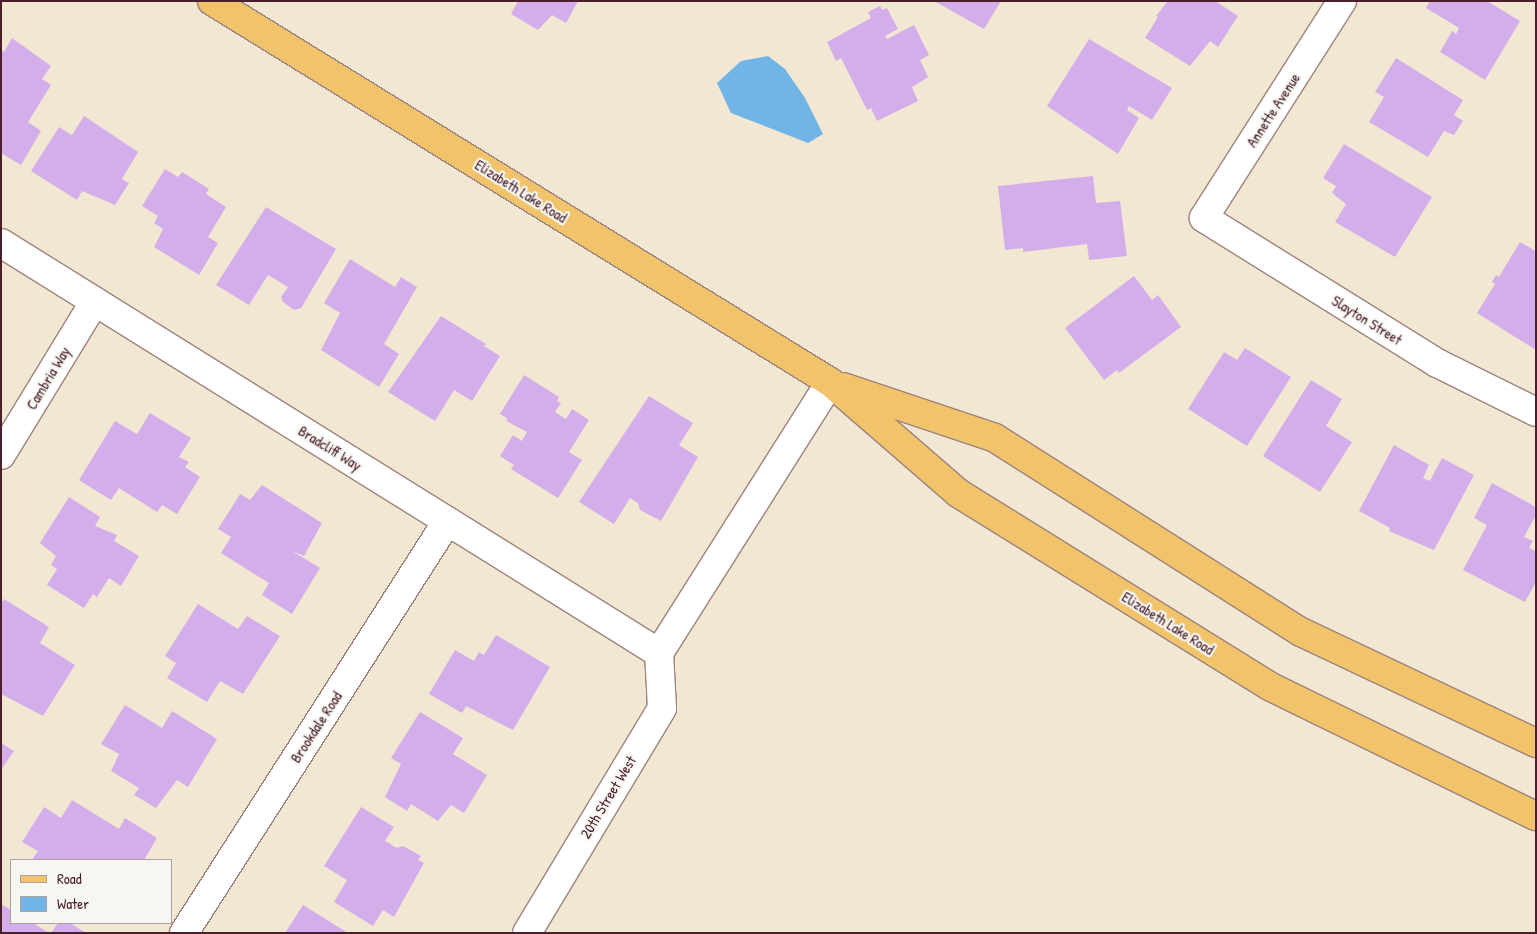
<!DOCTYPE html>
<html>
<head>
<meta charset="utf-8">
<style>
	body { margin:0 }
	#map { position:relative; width:1537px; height:934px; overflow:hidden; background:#f2e7d2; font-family:"Patrick Hand",sans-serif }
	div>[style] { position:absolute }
	.water>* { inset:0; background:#71b4e6 }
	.building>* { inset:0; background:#d4aeeb }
	.roads { filter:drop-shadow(1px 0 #9e837e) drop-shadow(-1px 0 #9e837e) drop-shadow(0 1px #9e837e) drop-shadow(0 -1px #9e837e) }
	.minor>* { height:28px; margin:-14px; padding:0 14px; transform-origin:14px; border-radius:14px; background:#fff }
	.major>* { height:28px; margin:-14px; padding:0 14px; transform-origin:14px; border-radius:14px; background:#f1c36a }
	span { translate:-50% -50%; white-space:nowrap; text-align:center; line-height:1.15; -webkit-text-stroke:4.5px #f6f6f2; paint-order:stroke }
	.street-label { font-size:15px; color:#4a1f2b }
	.frame { position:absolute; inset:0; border:2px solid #4a1f2b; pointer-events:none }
	.legend { position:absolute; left:10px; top:859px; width:162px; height:65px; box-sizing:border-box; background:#f6f6f2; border:1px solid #b1a0a2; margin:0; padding:6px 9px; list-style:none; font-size:15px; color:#4a1f2b }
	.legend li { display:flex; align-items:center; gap:10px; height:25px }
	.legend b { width:25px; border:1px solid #b1a0a2 }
</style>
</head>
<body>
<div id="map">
	<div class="water">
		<div style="clip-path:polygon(768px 56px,785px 69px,805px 98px,823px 134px,808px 143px,731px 113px,717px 83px,741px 61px)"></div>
	</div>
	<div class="building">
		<div style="clip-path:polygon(518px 1px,578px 1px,566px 23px,552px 15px,538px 30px,511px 14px)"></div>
		<div style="clip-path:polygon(934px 1px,1001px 1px,984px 29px)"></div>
		<div style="clip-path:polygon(1168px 1px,1215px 1px,1238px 16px,1218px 47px,1210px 41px,1190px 66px,1145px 38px,1158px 17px,1156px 16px)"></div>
		<div style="clip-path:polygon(1430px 1px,1487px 1px,1520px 21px,1485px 80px,1440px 52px,1452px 31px,1456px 34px,1459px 28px,1426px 8px)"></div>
		<div style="clip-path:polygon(880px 6px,882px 10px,887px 8px,898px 29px,885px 36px,887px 39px,914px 25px,929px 55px,920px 60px,928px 77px,912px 87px,918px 101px,877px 121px,871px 108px,867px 110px,841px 58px,836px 61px,827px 42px,871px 18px,868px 12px)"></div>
		<div style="clip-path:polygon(12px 38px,51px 66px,42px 79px,51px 85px,28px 122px,41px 131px,21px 165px,1px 153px,1px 50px,4px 52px)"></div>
		<div style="clip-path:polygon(1089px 39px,1172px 88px,1152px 120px,1129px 106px,1127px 110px,1139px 118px,1118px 154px,1047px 106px)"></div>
		<div style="clip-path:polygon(1396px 58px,1463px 100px,1454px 115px,1463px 121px,1454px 135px,1444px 131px,1428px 157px,1369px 122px,1384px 97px,1375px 92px)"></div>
		<div style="clip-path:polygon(84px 116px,138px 152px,122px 179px,129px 183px,115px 205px,82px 191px,77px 200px,31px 171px,59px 127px,72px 135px)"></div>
		<div style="clip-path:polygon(1344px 144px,1432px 197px,1395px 257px,1335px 222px,1346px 204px,1332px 193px,1336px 186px,1323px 178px)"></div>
		<div style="clip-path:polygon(165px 169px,178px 177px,182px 172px,209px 189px,206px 194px,226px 207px,208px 237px,218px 243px,199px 275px,154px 247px,163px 229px,154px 223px,158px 216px,142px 206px)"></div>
		<div style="clip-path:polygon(1093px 176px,1096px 203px,1120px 201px,1127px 256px,1089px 260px,1087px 244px,1023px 252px,1023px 248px,1005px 250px,998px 186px)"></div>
		<div style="clip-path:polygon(266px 207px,336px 249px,301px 308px,294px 310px,283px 302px,281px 297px,288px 287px,268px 275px,249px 305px,216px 285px)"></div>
		<div style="clip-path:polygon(1520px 242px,1536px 251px,1536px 350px,1477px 313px,1495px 284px,1492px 282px,1496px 275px,1499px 277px)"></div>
		<div style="clip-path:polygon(350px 259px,395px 287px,401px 277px,417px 287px,384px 344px,399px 354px,379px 387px,321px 350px,340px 313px,324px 303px)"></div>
		<div style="clip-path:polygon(1134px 276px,1152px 300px,1158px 295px,1181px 327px,1119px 373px,1117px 370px,1104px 380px,1065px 328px)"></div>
		<div style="clip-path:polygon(441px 316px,486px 344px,484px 346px,500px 356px,472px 401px,454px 390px,435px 421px,388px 392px)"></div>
		<div style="clip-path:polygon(1245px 348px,1291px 377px,1247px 446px,1188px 409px,1224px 352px,1237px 360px)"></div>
		<div style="clip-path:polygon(524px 375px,559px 397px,557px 401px,561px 403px,555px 412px,566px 419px,572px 409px,589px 420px,569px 452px,582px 460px,558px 498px,511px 469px,514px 465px,500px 456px,513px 435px,522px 441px,527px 432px,506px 421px,508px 419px,500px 414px)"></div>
		<div style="clip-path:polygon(1311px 380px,1342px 399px,1326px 426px,1352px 442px,1320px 492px,1263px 456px)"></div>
		<div style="clip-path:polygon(649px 396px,693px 423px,679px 445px,698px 457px,661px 521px,640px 510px,638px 503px,630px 498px,614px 524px,579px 502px)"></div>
		<div style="clip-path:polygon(150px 413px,191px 438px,179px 457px,189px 462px,185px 467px,200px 477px,177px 514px,162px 505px,157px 512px,119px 488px,111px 500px,79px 480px,115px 421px,137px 434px)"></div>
		<div style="clip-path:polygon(1394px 445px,1429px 465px,1423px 478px,1430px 481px,1442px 458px,1474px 475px,1434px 550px,1389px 531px,1390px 528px,1359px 511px)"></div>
		<div style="clip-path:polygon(1492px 483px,1536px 507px,1536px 515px,1524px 537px,1533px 541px,1529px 548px,1536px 551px,1536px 582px,1525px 602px,1463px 570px,1487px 525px,1474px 518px)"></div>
		<div style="clip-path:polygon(262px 485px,322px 523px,304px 556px,292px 551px,320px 568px,292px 614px,262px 595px,269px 583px,221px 553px,231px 537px,218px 529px,240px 494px,250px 500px)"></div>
		<div style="clip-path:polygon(69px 497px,100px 517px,95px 526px,117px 535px,114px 541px,139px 556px,121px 586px,109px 578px,97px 597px,93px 594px,84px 608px,47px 585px,57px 569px,51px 565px,56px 556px,40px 543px)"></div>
		<div style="clip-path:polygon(4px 599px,49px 627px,40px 643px,75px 665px,43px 716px,1px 694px,1px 604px)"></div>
		<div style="clip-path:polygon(198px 604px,238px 629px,247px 616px,280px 636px,243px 694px,220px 681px,207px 702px,167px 678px,176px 663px,165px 656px)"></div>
		<div style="clip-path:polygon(496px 635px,550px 667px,513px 730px,466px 706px,462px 713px,429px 694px,455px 650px,474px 661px,479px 652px,484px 655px)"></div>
		<div style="clip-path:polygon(125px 705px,162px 728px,172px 711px,217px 739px,188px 787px,177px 780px,156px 808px,134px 795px,139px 788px,111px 771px,119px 754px,101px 744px)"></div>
		<div style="clip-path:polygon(420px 712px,463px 738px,453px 754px,487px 775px,464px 813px,451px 805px,438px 821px,411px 804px,407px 811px,385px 797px,401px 764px,391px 758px)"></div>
		<div style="clip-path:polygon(1px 743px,14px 751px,1px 770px)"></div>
		<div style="clip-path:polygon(72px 800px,119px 829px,125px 818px,157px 838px,144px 860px,32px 860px,38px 851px,22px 842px,44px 807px,61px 818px)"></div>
		<div style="clip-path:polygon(361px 807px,394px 827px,385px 841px,397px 848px,403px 846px,421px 856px,418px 860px,424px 863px,394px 917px,383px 910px,373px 926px,334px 902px,347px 880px,324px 866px)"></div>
		<div style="clip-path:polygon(1px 904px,11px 910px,11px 923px,33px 923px,49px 933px,1px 933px)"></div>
		<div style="clip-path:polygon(303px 905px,348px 933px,285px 933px)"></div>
		<div style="clip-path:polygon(58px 923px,70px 923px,86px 933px,51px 933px)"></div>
	</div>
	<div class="roads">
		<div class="minor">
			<div style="left:1342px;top:1px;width:257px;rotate:122.5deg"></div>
			<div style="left:1204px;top:218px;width:274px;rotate:31.9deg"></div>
			<div style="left:1437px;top:363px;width:110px;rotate:26.3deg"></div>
			<div style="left:1px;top:243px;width:775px;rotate:31.93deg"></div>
			<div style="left:1px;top:455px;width:180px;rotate:-58.6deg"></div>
			<div style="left:659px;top:653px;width:320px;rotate:-57.7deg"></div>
			<div style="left:184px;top:933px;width:489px;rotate:-57.4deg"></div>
			<div style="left:527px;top:933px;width:262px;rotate:-59deg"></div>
			<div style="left:662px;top:708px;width:55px;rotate:-93.1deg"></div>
		</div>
		<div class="major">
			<div style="left:212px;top:1px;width:726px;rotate:31.65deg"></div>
			<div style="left:830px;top:382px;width:169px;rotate:40.9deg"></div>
			<div style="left:958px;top:493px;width:368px;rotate:31.8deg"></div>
			<div style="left:1271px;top:687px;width:295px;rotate:26deg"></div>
			<div style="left:843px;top:387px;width:160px;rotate:18.5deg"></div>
			<div style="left:995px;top:438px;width:362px;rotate:32.4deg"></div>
			<div style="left:1301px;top:632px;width:260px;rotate:25.3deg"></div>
		</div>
	</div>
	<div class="street-label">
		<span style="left:1273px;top:110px;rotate:-57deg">Annette Avenue</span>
		<span style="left:521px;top:191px;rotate:32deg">Elizabeth Lake Road</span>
		<span style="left:1367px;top:320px;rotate:32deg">Slayton Street</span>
		<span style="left:48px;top:378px;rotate:-59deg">Cambria Way</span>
		<span style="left:330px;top:448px;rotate:32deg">Bradcliff Way</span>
		<span style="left:1168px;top:623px;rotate:32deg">Elizabeth Lake Road</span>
		<span style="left:316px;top:727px;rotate:-57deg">Brookdale Road</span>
		<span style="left:608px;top:797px;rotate:-59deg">20th Street West</span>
	</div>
	<div class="frame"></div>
	<ul class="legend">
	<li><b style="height:6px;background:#f1c36a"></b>Road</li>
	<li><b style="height:14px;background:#71b4e6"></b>Water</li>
	</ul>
</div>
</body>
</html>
